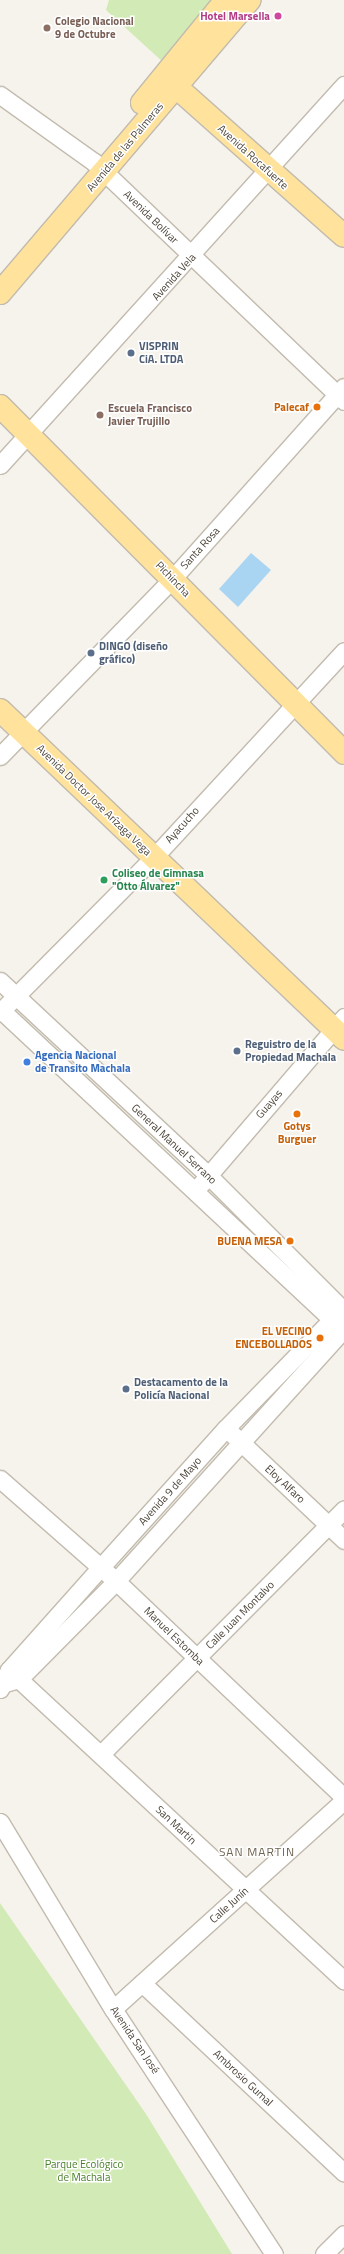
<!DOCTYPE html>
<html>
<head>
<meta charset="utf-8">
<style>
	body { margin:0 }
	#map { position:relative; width:344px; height:2254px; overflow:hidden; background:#f6f3ec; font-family:"Titillium Web",sans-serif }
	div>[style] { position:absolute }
	.green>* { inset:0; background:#d2eab5 }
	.water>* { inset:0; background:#a9d4f2 }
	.roads { filter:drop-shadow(1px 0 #c2bbae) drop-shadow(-1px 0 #c2bbae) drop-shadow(0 1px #c2bbae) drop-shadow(0 -1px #c2bbae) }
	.minor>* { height:17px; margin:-8.5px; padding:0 8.5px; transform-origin:8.5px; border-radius:8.5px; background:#fff }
	.major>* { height:22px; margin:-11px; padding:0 11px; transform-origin:11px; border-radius:11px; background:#ffe39c }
	.dots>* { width:11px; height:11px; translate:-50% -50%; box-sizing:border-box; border:2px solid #fff; border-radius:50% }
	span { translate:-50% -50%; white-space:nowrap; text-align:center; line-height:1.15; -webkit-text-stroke:3px #fff; paint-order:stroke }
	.hotel-label { font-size:11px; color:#b23c85; font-weight:700 }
	.right { translate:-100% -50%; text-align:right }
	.education-label { font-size:11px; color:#785e54; font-weight:700 }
	.left { translate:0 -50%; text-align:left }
	.street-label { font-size:11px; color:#4b4439 }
	.service-label { font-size:11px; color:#4e5e75; font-weight:700 }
	.food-label { font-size:11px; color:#c56008; font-weight:700 }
	.leisure-label { font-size:11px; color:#27864d; font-weight:700 }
	.shop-label { font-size:11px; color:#366cbe; font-weight:700 }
	.park-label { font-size:11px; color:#4a7f2a }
	.neighbourhood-label { font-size:12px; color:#6e6250; letter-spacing:1px }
</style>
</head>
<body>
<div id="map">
	<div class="green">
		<div style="clip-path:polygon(109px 0,216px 0,164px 63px,106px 10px)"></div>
		<div style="clip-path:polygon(0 1903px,146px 2114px,232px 2254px,0 2254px)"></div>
	</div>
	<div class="water">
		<div style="clip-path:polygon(251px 553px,271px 570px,238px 607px,219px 589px)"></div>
	</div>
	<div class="roads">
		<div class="minor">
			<div style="left:0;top:95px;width:115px;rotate:35.5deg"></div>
			<div style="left:94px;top:162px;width:346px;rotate:43.7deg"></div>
			<div style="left:0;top:465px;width:513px;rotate:-47.85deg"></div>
			<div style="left:0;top:756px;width:248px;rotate:-45.8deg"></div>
			<div style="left:173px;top:578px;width:256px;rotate:-48.2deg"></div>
			<div style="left:0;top:981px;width:284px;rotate:43deg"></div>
			<div style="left:208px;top:1175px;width:192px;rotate:45deg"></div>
			<div style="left:0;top:1009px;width:466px;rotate:43.1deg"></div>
			<div style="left:0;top:1012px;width:218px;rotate:-45.2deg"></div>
			<div style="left:154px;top:857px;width:280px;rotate:-47.3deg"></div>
			<div style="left:201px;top:1184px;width:220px;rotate:-49.4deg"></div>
			<div style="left:231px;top:1433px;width:156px;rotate:43.4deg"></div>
			<div style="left:0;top:1479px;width:154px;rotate:41.3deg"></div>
			<div style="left:116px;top:1581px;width:314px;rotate:43.5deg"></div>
			<div style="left:11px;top:1672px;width:454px;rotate:42.8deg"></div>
			<div style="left:5px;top:1683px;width:15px;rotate:-16deg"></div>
			<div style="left:19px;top:1679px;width:138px;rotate:-45.3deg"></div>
			<div style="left:116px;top:1581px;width:340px;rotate:-47.9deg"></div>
			<div style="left:0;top:1689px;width:21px;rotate:-65deg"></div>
			<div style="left:9px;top:1670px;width:137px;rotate:-48.3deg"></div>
			<div style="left:100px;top:1568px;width:188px;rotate:-48deg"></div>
			<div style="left:226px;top:1428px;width:169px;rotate:-45.7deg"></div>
			<div style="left:101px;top:1754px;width:345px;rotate:-45.2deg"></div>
			<div style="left:0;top:1822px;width:218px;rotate:58.9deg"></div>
			<div style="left:113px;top:2009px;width:293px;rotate:56.7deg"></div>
			<div style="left:142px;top:1983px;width:277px;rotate:43.2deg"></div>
			<div style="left:113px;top:2009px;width:312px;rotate:-42.1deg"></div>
			<div style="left:324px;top:2254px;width:28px;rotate:-45deg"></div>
		</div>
		<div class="major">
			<div style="left:165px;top:77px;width:239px;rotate:41.6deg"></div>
			<div style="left:142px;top:103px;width:133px;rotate:-50.8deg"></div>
			<div style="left:0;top:293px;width:385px;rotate:-49.6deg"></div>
			<div style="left:0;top:406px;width:489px;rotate:45.2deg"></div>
			<div style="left:0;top:710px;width:476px;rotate:43.7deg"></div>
		</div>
	</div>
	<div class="dots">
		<div style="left:278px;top:16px;background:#d1479c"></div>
		<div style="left:47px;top:28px;background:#8d6e63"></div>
		<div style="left:131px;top:353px;background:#5c6f8a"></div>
		<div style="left:317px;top:407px;background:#e8710a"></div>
		<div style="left:100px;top:415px;background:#8d6e63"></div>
		<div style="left:91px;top:653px;background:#5c6f8a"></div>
		<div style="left:104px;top:880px;background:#2e9e5b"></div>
		<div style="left:237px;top:1051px;background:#5c6f8a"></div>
		<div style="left:27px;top:1062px;background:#3f7fe0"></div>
		<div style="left:297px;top:1114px;background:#e8710a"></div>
		<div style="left:290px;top:1241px;background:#e8710a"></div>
		<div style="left:320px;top:1338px;background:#e8710a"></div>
		<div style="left:126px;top:1389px;background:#5c6f8a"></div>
	</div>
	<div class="hotel-label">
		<span class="right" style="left:270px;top:16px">Hotel Marsella</span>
	</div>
	<div class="education-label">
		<span class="left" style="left:55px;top:28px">Colegio Nacional<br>9 de Octubre</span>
		<span class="left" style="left:108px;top:415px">Escuela Francisco<br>Javier Trujillo</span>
	</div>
	<div class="street-label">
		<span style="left:125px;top:147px;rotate:-50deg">Avenida de las Palmeras</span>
		<span style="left:253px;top:157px;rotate:42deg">Avenida Rocafuerte</span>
		<span style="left:151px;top:217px;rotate:44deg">Avenida Bolívar</span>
		<span style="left:174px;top:277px;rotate:-48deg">Avenida Vela</span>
		<span style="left:200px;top:548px;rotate:-48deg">Santa Rosa</span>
		<span style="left:173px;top:579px;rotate:46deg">Pichincha</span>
		<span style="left:94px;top:800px;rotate:44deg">Avenida Doctor Jose Arízaga Vega</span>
		<span style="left:182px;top:825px;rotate:-48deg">Ayacucho</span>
		<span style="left:269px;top:1104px;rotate:-49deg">Guayas</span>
		<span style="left:174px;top:1144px;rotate:43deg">General Manuel Serrano</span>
		<span style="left:285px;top:1484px;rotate:43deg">Eloy Alfaro</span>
		<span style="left:170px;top:1491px;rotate:-48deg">Avenida 9 de Mayo</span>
		<span style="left:240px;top:1615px;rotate:-45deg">Calle Juan Montalvo</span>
		<span style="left:174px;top:1636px;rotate:44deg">Manuel Estomba</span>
		<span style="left:176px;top:1825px;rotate:43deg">San Martin</span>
		<span style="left:229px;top:1905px;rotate:-42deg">Calle Junín</span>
		<span style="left:135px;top:2040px;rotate:56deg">Avenida San José</span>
		<span style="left:243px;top:2078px;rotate:43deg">Ambrosio Gumal</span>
	</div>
	<div class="service-label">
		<span class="left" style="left:139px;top:353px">VISPRIN<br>CiA. LTDA</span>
		<span class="left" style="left:99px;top:653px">DINGO (diseño<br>gráfico)</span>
		<span class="left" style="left:245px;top:1051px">Reguistro de la<br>Propiedad Machala</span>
		<span class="left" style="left:134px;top:1389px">Destacamento de la<br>Policía Nacional</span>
	</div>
	<div class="food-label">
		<span class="right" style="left:309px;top:407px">Palecaf</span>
		<span style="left:297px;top:1133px">Gotys<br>Burguer</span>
		<span class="right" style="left:282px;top:1241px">BUENA MESA</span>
		<span class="right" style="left:312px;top:1338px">EL VECINO<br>ENCEBOLLADOS</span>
	</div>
	<div class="leisure-label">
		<span class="left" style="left:112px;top:880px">Coliseo de Gimnasa<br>"Otto Álvarez"</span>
	</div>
	<div class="shop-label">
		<span class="left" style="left:35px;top:1062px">Agencia Nacional<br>de Transito Machala</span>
	</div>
	<div class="park-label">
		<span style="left:84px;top:2171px">Parque Ecológico<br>de Machala</span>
	</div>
	<div class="neighbourhood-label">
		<span style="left:257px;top:1852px">SAN MARTIN</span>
	</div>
</div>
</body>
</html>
